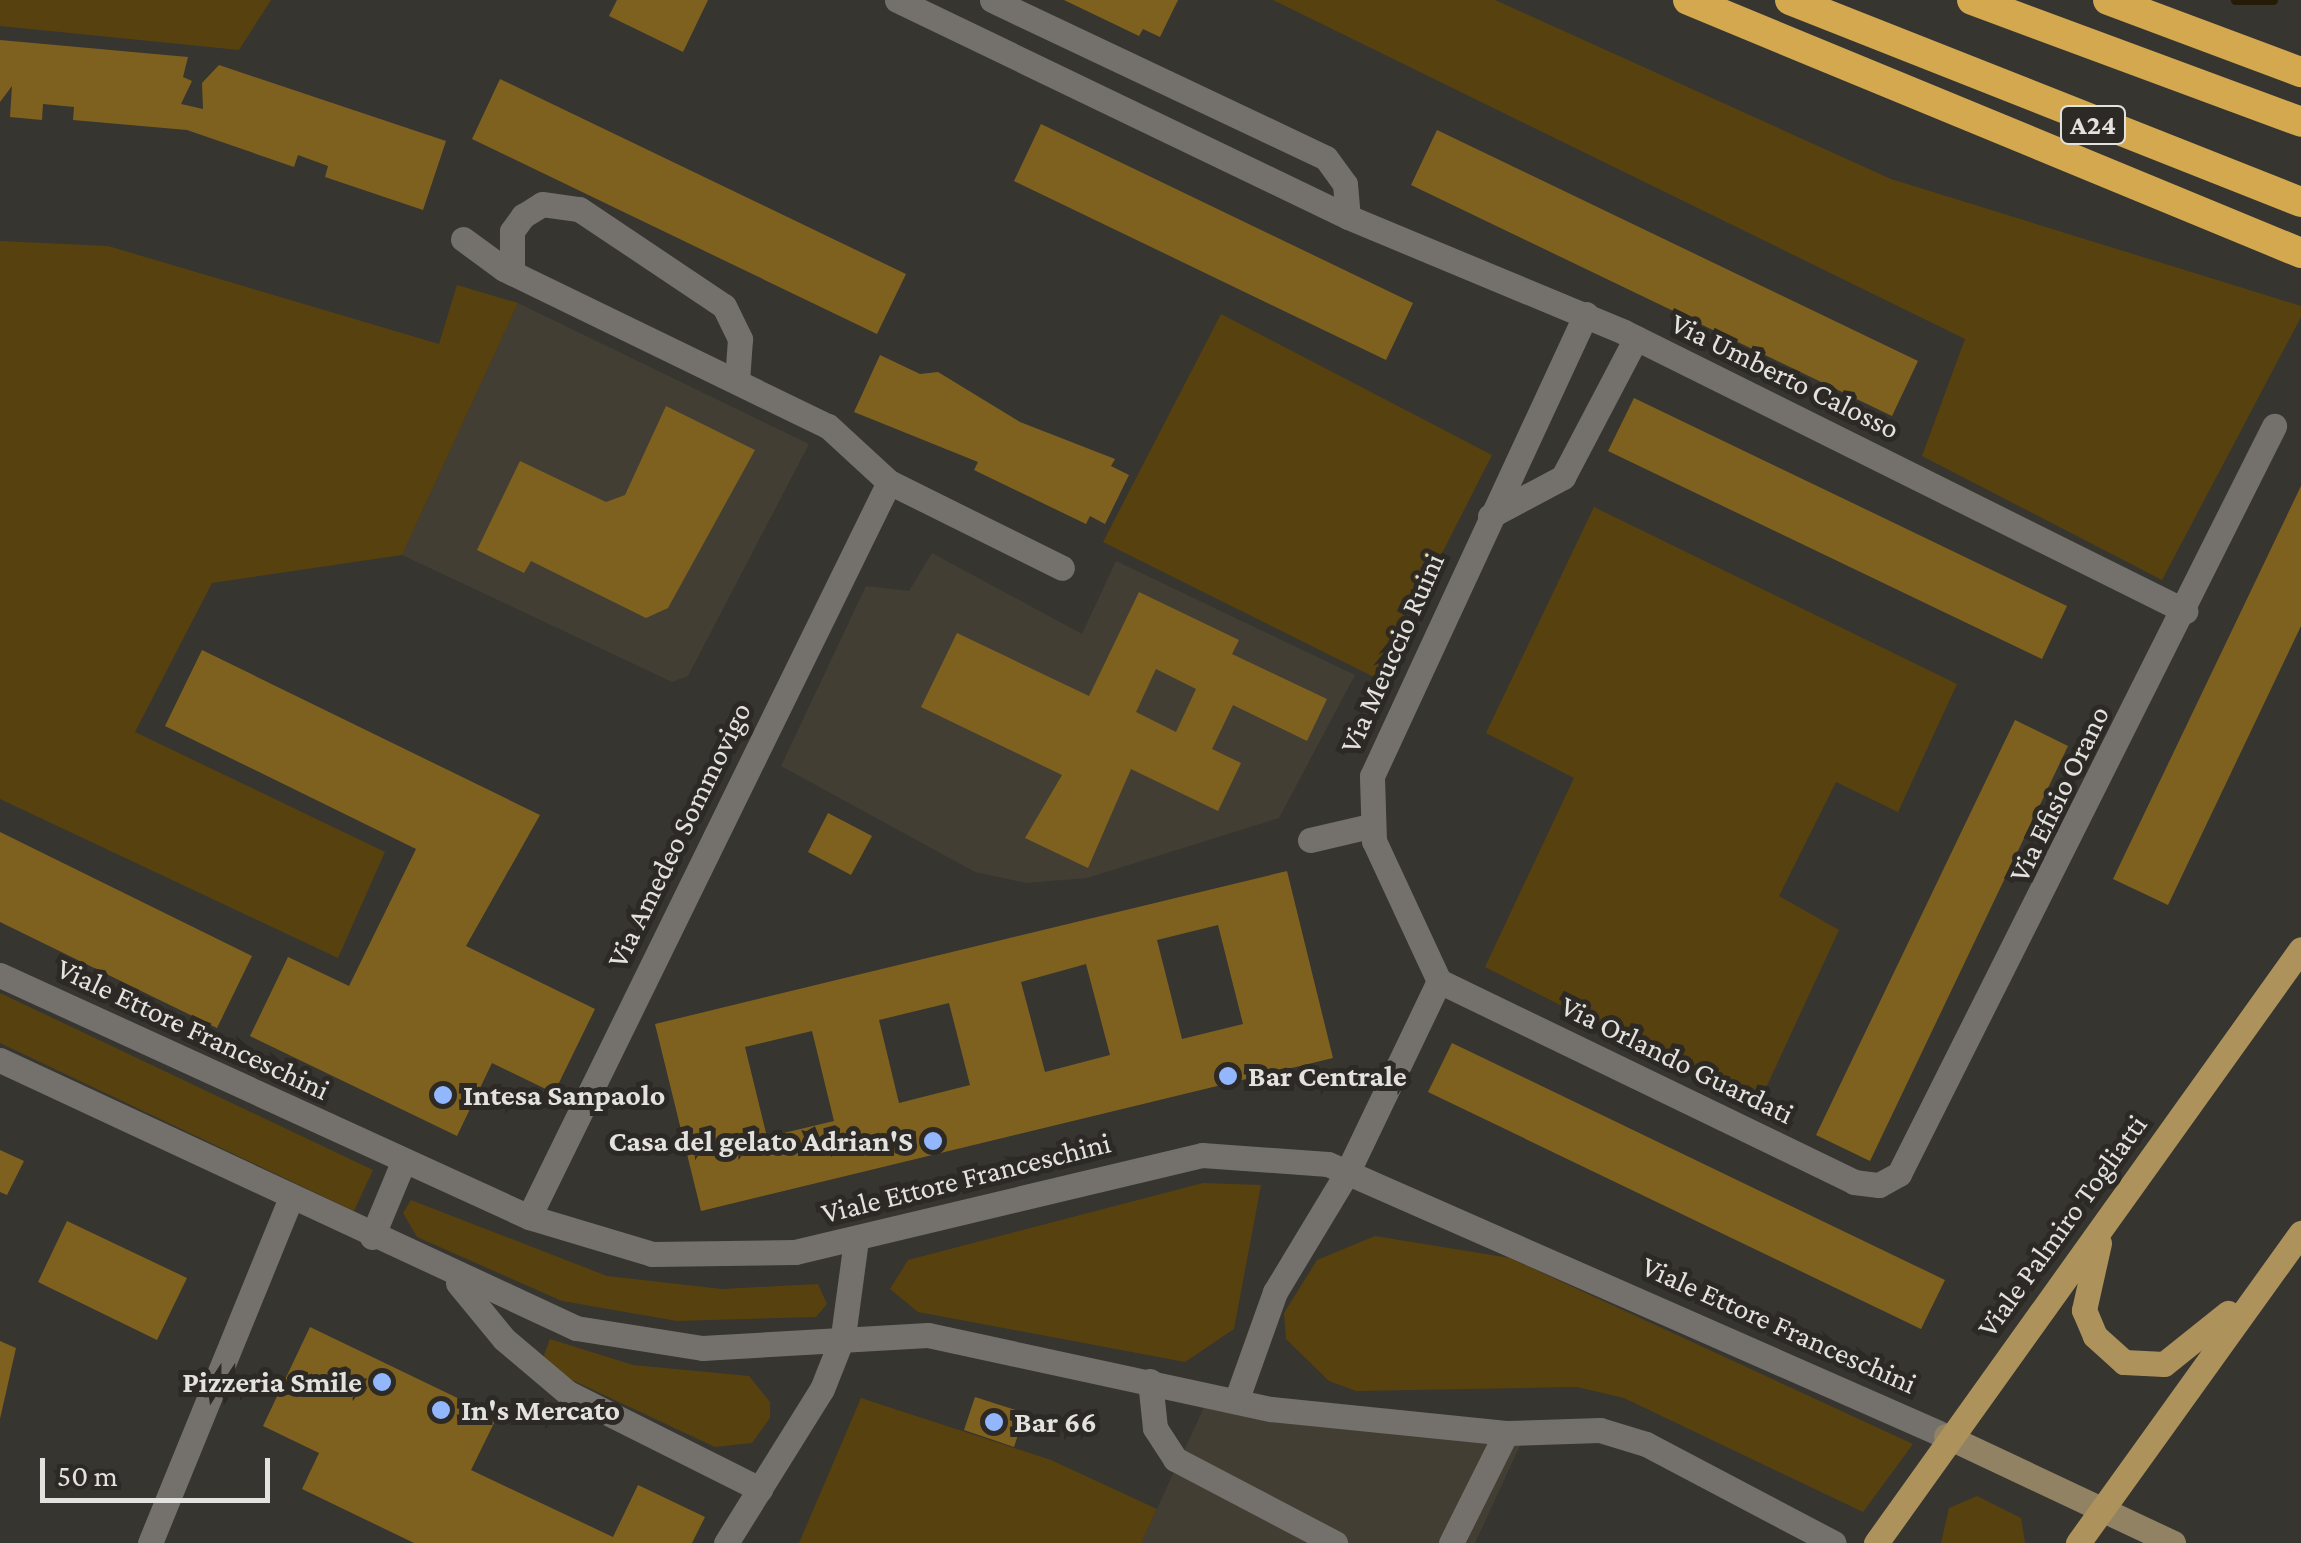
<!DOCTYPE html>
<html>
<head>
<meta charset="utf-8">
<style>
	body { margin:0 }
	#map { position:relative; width:2301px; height:1543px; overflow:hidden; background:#373530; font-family:"Crimson Pro",serif }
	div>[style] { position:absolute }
	.built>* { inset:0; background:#433e34 }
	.green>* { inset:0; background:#57410f }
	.stream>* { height:9px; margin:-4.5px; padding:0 4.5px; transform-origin:4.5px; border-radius:4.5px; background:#251b07 }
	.building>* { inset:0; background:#7f611f }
	.street>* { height:25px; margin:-12.5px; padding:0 12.5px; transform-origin:12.5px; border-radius:12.5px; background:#74716c }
	.secondary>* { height:25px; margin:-12.5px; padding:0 12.5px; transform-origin:12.5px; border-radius:12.5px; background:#908263 }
	.primary>* { height:25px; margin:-12.5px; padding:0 12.5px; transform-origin:12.5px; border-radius:12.5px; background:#ad925b }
	.highway>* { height:30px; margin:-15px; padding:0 15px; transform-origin:15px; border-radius:15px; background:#d3a84f }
	.dots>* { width:28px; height:28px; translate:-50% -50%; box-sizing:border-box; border:5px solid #2d2a26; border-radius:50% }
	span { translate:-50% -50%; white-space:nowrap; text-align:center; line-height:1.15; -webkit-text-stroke:10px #2d2a26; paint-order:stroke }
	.shield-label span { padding:2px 8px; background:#2d2a26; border:2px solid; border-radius:8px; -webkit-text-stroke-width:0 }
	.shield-label { font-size:28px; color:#e3e2df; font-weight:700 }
	.street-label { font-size:30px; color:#e3e2df }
	.poi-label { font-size:30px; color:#e3e2df; font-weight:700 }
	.left { translate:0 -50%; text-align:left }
	.right { translate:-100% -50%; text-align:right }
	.scale { position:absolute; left:40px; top:1458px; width:230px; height:45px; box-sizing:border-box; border:5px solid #e3e2df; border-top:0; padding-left:12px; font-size:30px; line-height:35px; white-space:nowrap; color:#e3e2df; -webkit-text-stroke:8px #2d2a26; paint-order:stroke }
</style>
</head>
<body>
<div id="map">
	<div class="built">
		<div style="clip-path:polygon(518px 303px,809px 444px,688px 676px,672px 682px,402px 555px)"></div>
		<div style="clip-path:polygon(932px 553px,1082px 634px,1116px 561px,1355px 675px,1279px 818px,1087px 878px,1026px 883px,975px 872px,781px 766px,866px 586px,909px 591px)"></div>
		<div style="clip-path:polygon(1207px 1401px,1524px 1437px,1475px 1543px,1141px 1543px)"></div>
	</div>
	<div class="green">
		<div style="clip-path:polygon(0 0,271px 0,239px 50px,0 26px)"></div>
		<div style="clip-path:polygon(1273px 0,1495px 0,1891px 179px,2301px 306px,2301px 317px,2162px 580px,1922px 456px,1965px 339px)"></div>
		<div style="clip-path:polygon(0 241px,108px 246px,439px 344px,457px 285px,518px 303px,402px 555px,212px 583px,135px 732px,385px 852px,338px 958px,0 799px)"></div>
		<div style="clip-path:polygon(1221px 314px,1492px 455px,1378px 679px,1103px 542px)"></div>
		<div style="clip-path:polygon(1594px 507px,1957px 684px,1898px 812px,1836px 782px,1779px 896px,1839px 930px,1758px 1105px,1485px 967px,1574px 778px,1486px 733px)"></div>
		<div style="clip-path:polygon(0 993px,373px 1170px,354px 1211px,0 1043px)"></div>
		<div style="clip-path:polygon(1203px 1183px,1261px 1185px,1234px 1329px,1185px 1362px,918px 1312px,890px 1289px,908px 1260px)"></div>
		<div style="clip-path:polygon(411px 1200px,607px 1276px,722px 1289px,818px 1284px,827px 1304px,816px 1317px,677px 1321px,562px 1301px,417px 1237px,403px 1213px)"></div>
		<div style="clip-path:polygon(1375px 1236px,1510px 1258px,1913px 1444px,1863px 1512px,1624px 1398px,1577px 1387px,1356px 1391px,1329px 1381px,1286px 1339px,1284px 1313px,1317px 1260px)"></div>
		<div style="clip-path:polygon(550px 1339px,633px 1365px,749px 1376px,770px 1402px,770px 1418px,752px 1443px,715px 1447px,553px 1371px,542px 1361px)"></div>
		<div style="clip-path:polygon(861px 1398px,1051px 1460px,1157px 1509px,1141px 1543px,799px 1543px)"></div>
		<div style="clip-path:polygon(1977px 1496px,2021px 1518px,2025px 1543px,1941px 1543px,1949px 1508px)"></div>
	</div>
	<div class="stream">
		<div style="left:2235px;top:0;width:38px"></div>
	</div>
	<div class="building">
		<div style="clip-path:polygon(617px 0,708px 0,683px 52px,609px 16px)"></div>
		<div style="clip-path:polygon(1064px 0,1178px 0,1160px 37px,1143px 29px,1139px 36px)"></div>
		<div style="clip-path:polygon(0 40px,188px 57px,183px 77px,192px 81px,181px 104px,203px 109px,202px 83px,219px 65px,446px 141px,423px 210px,325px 177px,328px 166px,298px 155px,294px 167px,187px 130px,73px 120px,74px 107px,43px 104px,42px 120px,10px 117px,12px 86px,0 102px)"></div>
		<div style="clip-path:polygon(500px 79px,906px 274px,877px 334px,472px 139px)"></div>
		<div style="clip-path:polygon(1041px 124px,1413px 303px,1386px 360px,1014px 181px)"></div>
		<div style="clip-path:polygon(1437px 130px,1918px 361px,1892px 416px,1411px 185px)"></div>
		<div style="clip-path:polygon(880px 355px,920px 374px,938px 372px,1020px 422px,1115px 459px,1111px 466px,1129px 475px,1105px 524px,1090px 516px,1086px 524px,974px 470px,978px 462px,854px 412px)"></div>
		<div style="clip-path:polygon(1634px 398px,2067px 606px,2042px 659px,1608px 451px)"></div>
		<div style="clip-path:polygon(666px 406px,755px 450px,668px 608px,646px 618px,531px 561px,524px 573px,477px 550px,520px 461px,606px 502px,625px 495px)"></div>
		<div style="clip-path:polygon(2301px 486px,2301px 626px,2168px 905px,2113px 879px)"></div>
		<div style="clip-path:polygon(evenodd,1139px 592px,1239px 640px,1232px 654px,1327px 699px,1307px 741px,1233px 705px,1212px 749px,1241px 763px,1218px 811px,1131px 769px,1088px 868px,1025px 838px,1062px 775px,921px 707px,957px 633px,1089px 696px,1139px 592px,1156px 669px,1196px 689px,1176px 732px,1136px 712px,1156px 669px)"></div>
		<div style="clip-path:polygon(202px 650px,540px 815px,466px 946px,595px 1009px,554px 1093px,492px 1063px,457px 1136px,250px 1036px,288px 957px,349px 986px,416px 849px,165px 726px)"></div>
		<div style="clip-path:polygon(2015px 720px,2068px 746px,1870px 1161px,1816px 1135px)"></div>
		<div style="clip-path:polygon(828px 813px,872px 836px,851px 875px,808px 852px)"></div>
		<div style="clip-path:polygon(0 832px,252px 956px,217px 1028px,0 922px)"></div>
		<div style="clip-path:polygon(evenodd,1287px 871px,1333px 1058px,701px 1211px,655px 1024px,1287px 871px,1218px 925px,1243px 1024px,1182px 1039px,1157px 940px,1218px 925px,1287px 871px,1086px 964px,1110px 1055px,1045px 1072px,1021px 982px,1086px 964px,1287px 871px,949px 1003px,970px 1085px,899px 1103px,879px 1020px,949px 1003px,1287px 871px,812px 1031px,834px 1121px,767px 1137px,745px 1047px,812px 1031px)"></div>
		<div style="clip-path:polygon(1452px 1043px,1945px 1280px,1921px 1329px,1428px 1092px)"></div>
		<div style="clip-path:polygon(0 1150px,24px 1161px,7px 1195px,0 1192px)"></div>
		<div style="clip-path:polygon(67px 1221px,187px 1278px,157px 1340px,38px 1282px)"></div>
		<div style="clip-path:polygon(310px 1327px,497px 1417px,471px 1470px,613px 1537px,638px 1485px,705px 1517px,692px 1543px,414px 1543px,302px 1489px,319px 1453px,263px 1426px)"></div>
		<div style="clip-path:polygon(0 1341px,16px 1348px,0 1419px)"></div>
		<div style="clip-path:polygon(975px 1397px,1025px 1413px,1014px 1447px,964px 1430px)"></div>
	</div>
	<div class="street">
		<div style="left:897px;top:0;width:500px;rotate:25.69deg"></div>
		<div style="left:1348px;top:217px;width:299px;rotate:22.6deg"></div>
		<div style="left:1624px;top:332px;width:627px;rotate:26.44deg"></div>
		<div style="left:992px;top:0;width:369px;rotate:25.3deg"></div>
		<div style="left:1326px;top:158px;width:32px;rotate:54deg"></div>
		<div style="left:1345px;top:184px;width:33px;rotate:85deg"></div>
		<div style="left:463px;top:239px;width:51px;rotate:36.2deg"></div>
		<div style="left:504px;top:269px;width:360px;rotate:25.9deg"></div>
		<div style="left:828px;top:426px;width:83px;rotate:42.6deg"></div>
		<div style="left:889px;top:482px;width:818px;rotate:116.1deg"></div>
		<div style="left:512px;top:273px;width:42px;rotate:-90deg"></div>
		<div style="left:512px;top:231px;width:19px;rotate:-54deg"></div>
		<div style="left:523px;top:216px;width:22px;rotate:-32deg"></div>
		<div style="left:542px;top:204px;width:37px;rotate:8deg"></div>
		<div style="left:579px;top:209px;width:174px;rotate:33.8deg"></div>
		<div style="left:724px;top:306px;width:37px;rotate:64deg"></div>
		<div style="left:740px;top:339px;width:42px;rotate:94.1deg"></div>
		<div style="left:889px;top:482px;width:193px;rotate:26.4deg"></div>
		<div style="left:1490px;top:516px;width:83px;rotate:-28.1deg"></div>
		<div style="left:1563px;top:477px;width:157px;rotate:-62.3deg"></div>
		<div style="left:1310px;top:840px;width:62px;rotate:-13.1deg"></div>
		<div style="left:0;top:975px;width:582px;rotate:24.58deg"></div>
		<div style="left:529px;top:1217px;width:128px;rotate:16.7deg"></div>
		<div style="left:652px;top:1254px;width:143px;rotate:-0.8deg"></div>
		<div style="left:795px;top:1252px;width:418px;rotate:-13.4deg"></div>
		<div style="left:1202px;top:1155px;width:126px;rotate:4.1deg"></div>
		<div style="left:1328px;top:1164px;width:675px;rotate:23.76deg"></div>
		<div style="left:1439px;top:981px;width:461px;rotate:25.8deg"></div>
		<div style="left:1854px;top:1182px;width:25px;rotate:7deg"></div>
		<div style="left:1879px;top:1185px;width:23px;rotate:-29deg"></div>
		<div style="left:1899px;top:1174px;width:837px;rotate:-63.37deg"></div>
		<div style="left:0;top:1060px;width:635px;rotate:24.95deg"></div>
		<div style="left:576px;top:1328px;width:128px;rotate:9deg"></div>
		<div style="left:702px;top:1348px;width:226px;rotate:-3.3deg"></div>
		<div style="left:928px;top:1335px;width:351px;rotate:12.2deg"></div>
		<div style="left:1271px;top:1409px;width:236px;rotate:5.8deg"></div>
		<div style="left:1506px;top:1433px;width:94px;rotate:-1.8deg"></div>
		<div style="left:1600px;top:1430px;width:48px;rotate:16.9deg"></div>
		<div style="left:1646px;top:1444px;width:212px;rotate:27.8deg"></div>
		<div style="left:372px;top:1237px;width:81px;rotate:-67.5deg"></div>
		<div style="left:458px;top:1283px;width:72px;rotate:50.6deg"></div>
		<div style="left:504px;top:1339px;width:84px;rotate:40.2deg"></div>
		<div style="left:568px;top:1393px;width:215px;rotate:26.6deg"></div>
		<div style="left:1150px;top:1381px;width:47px;rotate:83.9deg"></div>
		<div style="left:1155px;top:1428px;width:37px;rotate:57deg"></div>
		<div style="left:1175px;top:1459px;width:181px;rotate:27.7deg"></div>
		<div style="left:1236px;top:1401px;width:116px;rotate:-70.3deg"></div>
		<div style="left:1275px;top:1292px;width:141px;rotate:-58.9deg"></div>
		<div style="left:1348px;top:1171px;width:211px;rotate:-64.4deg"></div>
		<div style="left:1439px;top:981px;width:154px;rotate:-114.9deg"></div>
		<div style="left:1374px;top:841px;width:65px;rotate:-91.8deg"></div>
		<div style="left:1372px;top:776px;width:509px;rotate:-65.15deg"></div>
		<div style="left:150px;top:1543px;width:373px;rotate:-67.8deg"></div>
		<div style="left:726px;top:1543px;width:181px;rotate:-58.1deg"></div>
		<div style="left:822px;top:1389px;width:57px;rotate:-68.4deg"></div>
		<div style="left:843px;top:1336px;width:97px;rotate:-82.3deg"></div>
		<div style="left:1451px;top:1543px;width:123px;rotate:-63.4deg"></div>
	</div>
	<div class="secondary">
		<div style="left:1946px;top:1436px;width:251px;rotate:25.2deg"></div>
	</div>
	<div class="primary">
		<div style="left:2099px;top:1243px;width:69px;rotate:102.6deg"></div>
		<div style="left:2084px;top:1310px;width:28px;rotate:67deg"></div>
		<div style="left:2095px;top:1336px;width:39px;rotate:42deg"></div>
		<div style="left:2124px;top:1362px;width:40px;rotate:2.9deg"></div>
		<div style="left:2164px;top:1364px;width:82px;rotate:-38.6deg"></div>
		<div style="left:1876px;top:1543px;width:730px;rotate:-54.42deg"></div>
		<div style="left:2078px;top:1543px;width:382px;rotate:-54.3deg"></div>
	</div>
	<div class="highway">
		<div style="left:1688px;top:0;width:663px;rotate:22.43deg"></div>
		<div style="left:1790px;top:0;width:549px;rotate:21.57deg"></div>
		<div style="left:1972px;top:0;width:351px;rotate:20.3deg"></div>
		<div style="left:2108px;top:0;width:206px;rotate:20.5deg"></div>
	</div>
	<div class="dots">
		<div style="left:1228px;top:1076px;background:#93b7fd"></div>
		<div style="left:443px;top:1095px;background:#93b7fd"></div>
		<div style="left:933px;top:1141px;background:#93b7fd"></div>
		<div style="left:382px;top:1382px;background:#93b7fd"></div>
		<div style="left:441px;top:1410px;background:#93b7fd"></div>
		<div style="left:994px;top:1422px;background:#93b7fd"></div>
	</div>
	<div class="shield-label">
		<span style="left:2093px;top:125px">A24</span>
	</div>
	<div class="street-label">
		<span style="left:1785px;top:376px;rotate:26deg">Via Umberto Calosso</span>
		<span style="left:1392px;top:653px;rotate:-66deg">Via Meuccio Ruini</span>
		<span style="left:2059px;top:794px;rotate:-64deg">Via Efisio Orano</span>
		<span style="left:679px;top:835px;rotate:-64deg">Via Amedeo Sommovigo</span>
		<span style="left:193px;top:1029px;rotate:25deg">Viale Ettore Franceschini</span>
		<span style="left:1677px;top:1060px;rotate:26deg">Via Orlando Guardati</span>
		<span style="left:966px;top:1178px;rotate:-14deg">Viale Ettore Franceschini</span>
		<span style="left:2062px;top:1226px;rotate:-54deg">Viale Palmiro Togliatti</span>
		<span style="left:1779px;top:1325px;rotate:24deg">Viale Ettore Franceschini</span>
	</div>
	<div class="poi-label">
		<span class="left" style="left:1248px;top:1076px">Bar Centrale</span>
		<span class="left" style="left:463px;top:1095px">Intesa Sanpaolo</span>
		<span class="right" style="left:913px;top:1141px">Casa del gelato Adrian'S</span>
		<span class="right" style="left:362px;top:1382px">Pizzeria Smile</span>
		<span class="left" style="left:461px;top:1410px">In's Mercato</span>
		<span class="left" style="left:1014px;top:1422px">Bar 66</span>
	</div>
	<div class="scale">50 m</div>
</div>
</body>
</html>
